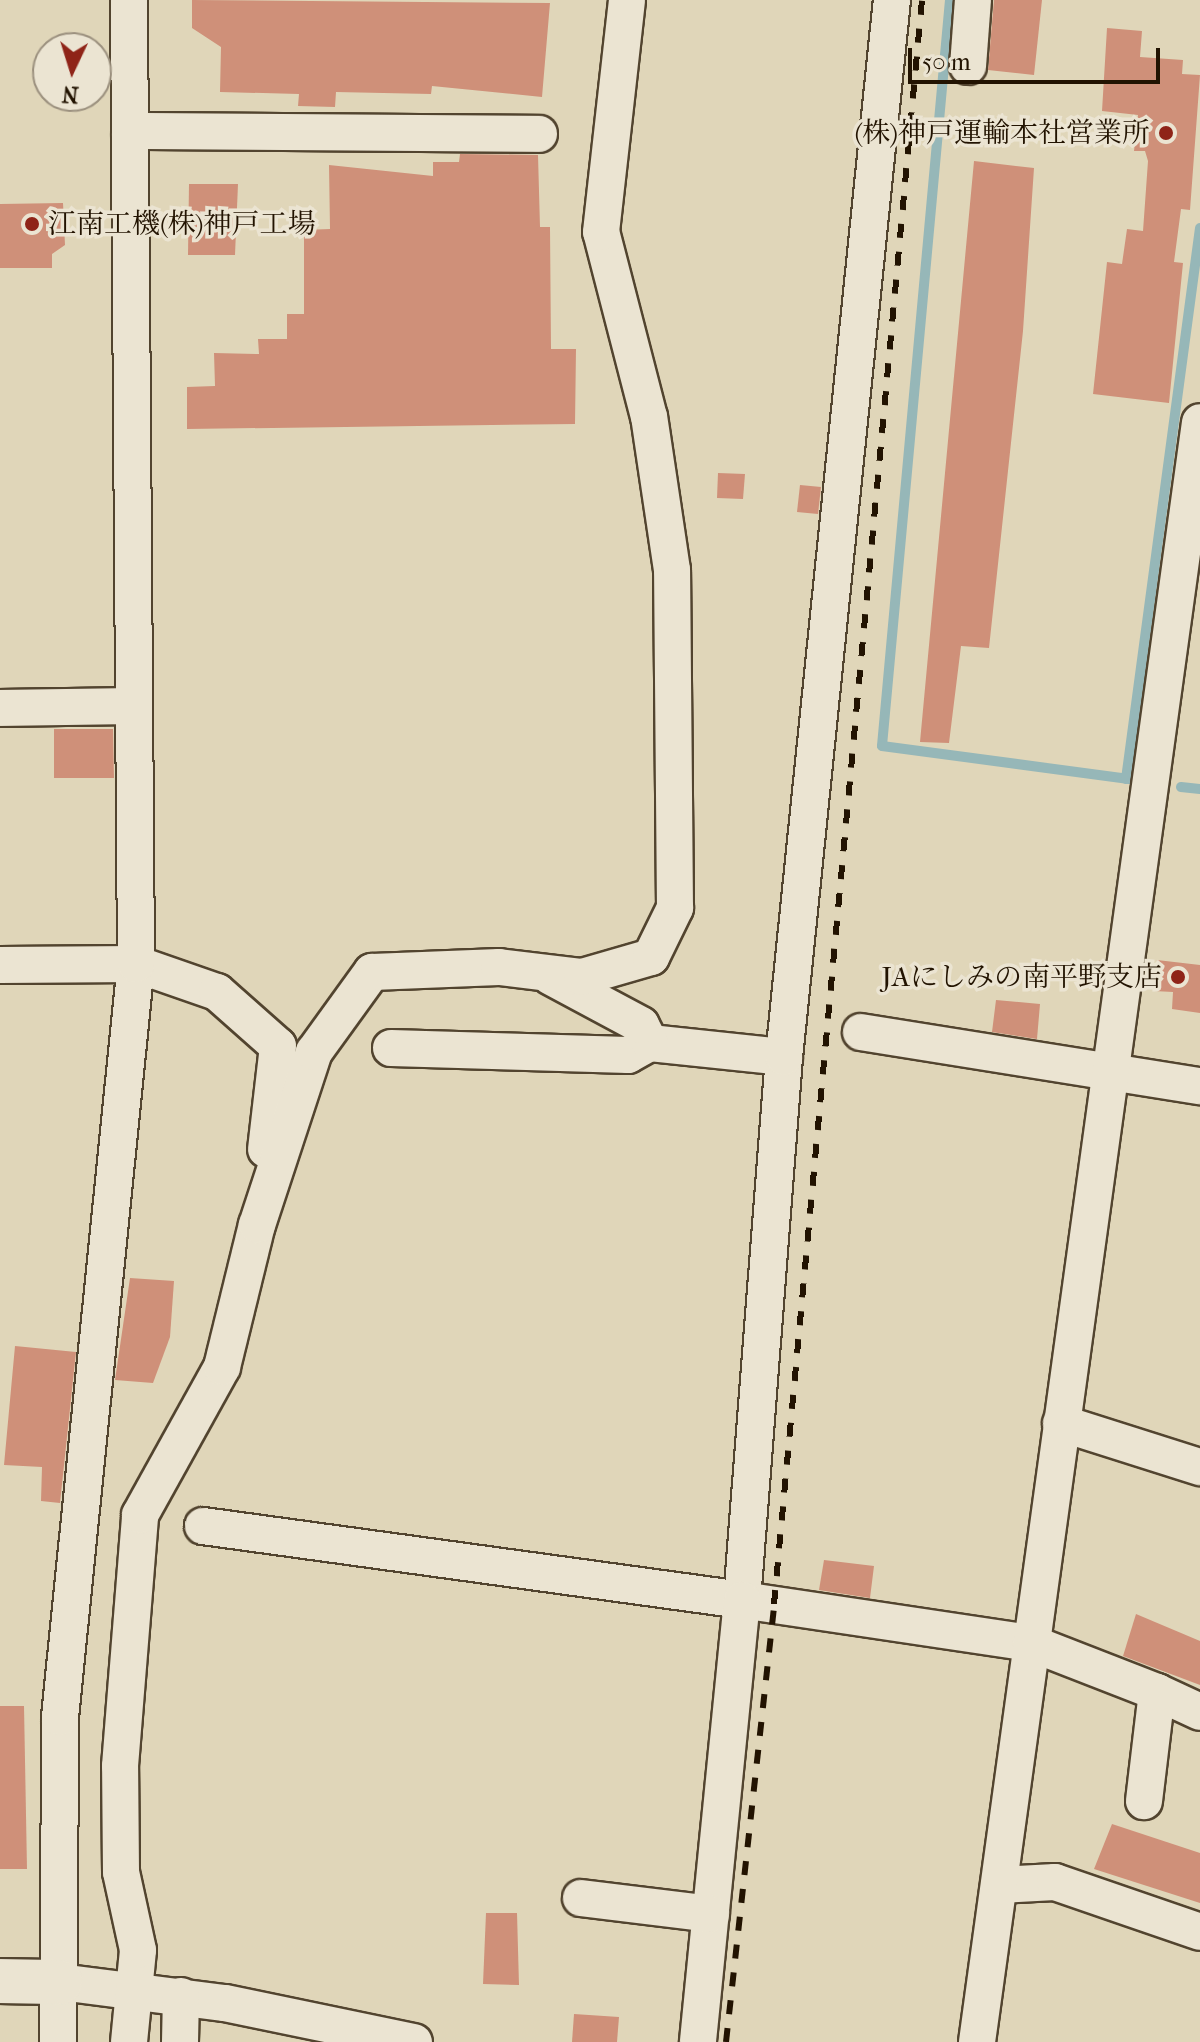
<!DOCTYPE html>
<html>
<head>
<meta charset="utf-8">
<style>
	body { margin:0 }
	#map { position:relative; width:1200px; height:2042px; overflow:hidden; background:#e0d6b9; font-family:"IM FELL French Canon","Noto Serif JP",serif }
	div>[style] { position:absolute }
	.stream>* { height:10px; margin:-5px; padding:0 5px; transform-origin:5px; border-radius:5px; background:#96b7b8 }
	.building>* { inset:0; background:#cf9079 }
	.roads { filter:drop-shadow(2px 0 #52442f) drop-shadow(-2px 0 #52442f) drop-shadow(0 2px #52442f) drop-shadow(0 -2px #52442f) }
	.minor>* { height:36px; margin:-18px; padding:0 18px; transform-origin:18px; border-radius:18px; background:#ebe4d2 }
	.tertiary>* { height:44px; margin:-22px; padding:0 22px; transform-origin:22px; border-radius:22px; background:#ebe4d2 }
	.rail>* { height:6px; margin-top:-3px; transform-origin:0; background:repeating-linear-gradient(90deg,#221301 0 14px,transparent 0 28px) }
	.dots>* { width:22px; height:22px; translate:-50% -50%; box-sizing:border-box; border:4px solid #ebe4d2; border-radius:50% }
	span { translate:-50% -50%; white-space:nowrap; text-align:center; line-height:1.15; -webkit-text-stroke:7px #ebe4d2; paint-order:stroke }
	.poi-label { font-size:28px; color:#221301 }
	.right { translate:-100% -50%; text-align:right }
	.left { translate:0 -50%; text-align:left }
	.north { position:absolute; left:32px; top:32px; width:80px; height:80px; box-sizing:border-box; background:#ebe4d2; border:2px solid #9b907e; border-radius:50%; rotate:184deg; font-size:22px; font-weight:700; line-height:32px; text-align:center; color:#221301 }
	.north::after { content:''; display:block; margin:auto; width:28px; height:36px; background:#8f2418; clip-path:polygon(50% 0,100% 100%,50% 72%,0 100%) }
	.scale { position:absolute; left:908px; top:48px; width:252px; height:36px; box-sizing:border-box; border:4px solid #221301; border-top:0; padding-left:10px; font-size:24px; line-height:28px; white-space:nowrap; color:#221301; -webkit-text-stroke:6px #ebe4d2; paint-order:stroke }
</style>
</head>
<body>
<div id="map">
	<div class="stream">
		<div style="left:950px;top:0;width:749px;rotate:95.21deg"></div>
		<div style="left:882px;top:746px;width:249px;rotate:7.6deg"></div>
		<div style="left:1126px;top:779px;width:556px;rotate:-82.35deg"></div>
		<div style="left:1181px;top:787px;width:19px;rotate:6deg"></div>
	</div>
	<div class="building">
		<div style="clip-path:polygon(192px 0,550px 3px,542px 97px,432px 86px,431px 94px,336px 92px,335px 107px,298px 106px,299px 94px,220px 92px,221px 47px,192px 28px)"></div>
		<div style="clip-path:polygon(994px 0,1042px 0,1034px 75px,988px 70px)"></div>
		<div style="clip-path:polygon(1107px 28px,1142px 31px,1140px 57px,1183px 60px,1182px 74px,1200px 75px,1190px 210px,1181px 209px,1174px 262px,1183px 263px,1169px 403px,1093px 394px,1107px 262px,1122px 264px,1127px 229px,1143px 231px,1148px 161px,1145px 151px,1134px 151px,1138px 115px,1102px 111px)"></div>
		<div style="clip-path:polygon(460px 154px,538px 155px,540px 227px,550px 227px,551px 349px,576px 349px,575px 424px,187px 429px,187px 387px,215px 386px,214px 353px,259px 354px,258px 339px,287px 339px,287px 314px,304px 314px,304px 230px,330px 229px,329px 165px,433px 176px,433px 162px,459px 162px)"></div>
		<div style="clip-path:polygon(974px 161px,1034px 168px,1023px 331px,989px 648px,961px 646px,949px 743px,920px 742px)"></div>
		<div style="clip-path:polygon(189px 184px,238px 184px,235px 255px,188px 255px)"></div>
		<div style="clip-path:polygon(63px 203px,65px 245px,52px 254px,52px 268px,0 268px,0 204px)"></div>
		<div style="clip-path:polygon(718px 473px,745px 474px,743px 499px,717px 498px)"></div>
		<div style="clip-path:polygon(800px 485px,821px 487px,818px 514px,797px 512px)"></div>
		<div style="clip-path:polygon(54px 729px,113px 729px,114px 778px,54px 778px)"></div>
		<div style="clip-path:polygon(1157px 960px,1200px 965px,1200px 1013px,1172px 1009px,1173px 992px,1154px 991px)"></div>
		<div style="clip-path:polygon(996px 1000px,1040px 1004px,1037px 1039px,992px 1032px)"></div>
		<div style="clip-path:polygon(130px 1278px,174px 1281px,170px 1337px,153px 1383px,115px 1380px)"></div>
		<div style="clip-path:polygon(15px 1346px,76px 1352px,60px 1503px,41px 1501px,42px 1467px,4px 1465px)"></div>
		<div style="clip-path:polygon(824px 1560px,874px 1566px,870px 1598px,819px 1590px)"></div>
		<div style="clip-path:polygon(1136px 1614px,1200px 1641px,1200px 1685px,1123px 1656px)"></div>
		<div style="clip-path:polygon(0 1706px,24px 1706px,27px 1869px,0 1869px)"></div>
		<div style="clip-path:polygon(1112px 1824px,1200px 1853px,1200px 1903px,1094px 1869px)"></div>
		<div style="clip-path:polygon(486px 1913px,517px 1913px,519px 1985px,483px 1984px)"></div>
		<div style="clip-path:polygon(574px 2014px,619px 2017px,617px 2042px,572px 2042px)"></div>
	</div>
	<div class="roads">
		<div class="minor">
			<div style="left:968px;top:66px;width:66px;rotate:-85.7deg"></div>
			<div style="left:130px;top:131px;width:409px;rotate:0.4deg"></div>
			<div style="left:0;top:708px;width:133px;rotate:-0.9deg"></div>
			<div style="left:0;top:965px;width:136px;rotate:-0.4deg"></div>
			<div style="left:136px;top:964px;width:86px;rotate:19.1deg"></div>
			<div style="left:217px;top:992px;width:81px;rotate:41.5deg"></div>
			<div style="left:278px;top:1046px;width:104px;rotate:96.6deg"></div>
			<div style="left:861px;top:1032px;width:343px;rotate:9.1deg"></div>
			<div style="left:650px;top:1043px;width:135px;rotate:6deg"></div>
			<div style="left:784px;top:1057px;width:545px;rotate:94.42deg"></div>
			<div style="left:742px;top:1600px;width:292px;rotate:8.5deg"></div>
			<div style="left:1031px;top:1643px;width:135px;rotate:21.3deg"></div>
			<div style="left:1157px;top:1692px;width:110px;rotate:96.8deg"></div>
			<div style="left:391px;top:1048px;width:237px;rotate:1.7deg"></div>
			<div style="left:628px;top:1055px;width:25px;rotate:-29deg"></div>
			<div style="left:650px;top:1043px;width:20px;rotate:-117deg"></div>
			<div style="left:641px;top:1025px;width:102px;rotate:-151.9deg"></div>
			<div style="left:784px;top:1057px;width:1063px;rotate:-84.17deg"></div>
			<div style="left:1061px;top:1423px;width:146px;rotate:17.6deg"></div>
			<div style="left:203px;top:1526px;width:544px;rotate:7.82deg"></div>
			<div style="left:742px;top:1600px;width:444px;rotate:95.7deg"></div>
			<div style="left:1157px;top:1692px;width:47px;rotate:24.9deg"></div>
			<div style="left:999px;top:1885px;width:56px;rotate:-3.1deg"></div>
			<div style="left:1055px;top:1882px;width:153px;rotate:19deg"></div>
			<div style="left:581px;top:1898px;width:131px;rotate:7deg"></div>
			<div style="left:60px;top:1982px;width:166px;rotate:7.3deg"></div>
			<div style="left:225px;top:2003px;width:193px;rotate:11.7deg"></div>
			<div style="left:58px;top:2042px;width:325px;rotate:-89.6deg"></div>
			<div style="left:60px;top:1717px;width:757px;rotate:-84.24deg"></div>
			<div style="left:136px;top:964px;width:964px;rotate:-90.42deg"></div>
			<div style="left:129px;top:2042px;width:92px;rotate:-84.4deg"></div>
			<div style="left:138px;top:1950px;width:80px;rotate:-102.3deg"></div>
			<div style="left:121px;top:1872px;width:106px;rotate:-90.5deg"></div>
			<div style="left:120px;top:1766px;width:252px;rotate:-85.4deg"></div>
			<div style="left:140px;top:1515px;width:169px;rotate:-61deg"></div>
			<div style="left:222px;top:1367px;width:146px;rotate:-76.2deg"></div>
			<div style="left:257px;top:1225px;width:182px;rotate:-71.8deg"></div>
			<div style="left:314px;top:1052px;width:99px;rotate:-54.1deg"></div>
			<div style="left:372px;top:972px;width:127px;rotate:-2.3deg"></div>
			<div style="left:499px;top:967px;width:84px;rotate:6.9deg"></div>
			<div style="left:582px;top:977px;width:72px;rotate:-16.2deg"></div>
			<div style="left:651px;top:957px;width:55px;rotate:-63.9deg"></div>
			<div style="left:675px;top:908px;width:338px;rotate:-90.5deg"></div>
			<div style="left:672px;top:570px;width:155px;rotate:-98.5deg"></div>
			<div style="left:649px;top:417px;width:191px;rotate:-104.5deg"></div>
			<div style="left:601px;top:232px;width:233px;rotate:-83.6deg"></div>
			<div style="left:180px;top:2042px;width:46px;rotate:-88.8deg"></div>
			<div style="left:977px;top:2042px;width:1635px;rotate:-82.16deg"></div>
		</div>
		<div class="tertiary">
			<div style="left:0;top:1981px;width:60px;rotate:1deg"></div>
		</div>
	</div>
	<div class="rail">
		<div style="left:726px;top:2042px;width:441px;rotate:-83.7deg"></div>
		<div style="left:774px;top:1604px;width:1611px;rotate:-84.73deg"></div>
	</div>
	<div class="dots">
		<div style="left:1166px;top:133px;background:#8f2418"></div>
		<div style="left:32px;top:224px;background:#8f2418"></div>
		<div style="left:1178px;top:977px;background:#8f2418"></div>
	</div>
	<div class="poi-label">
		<span class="right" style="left:1150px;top:133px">(株)神戸運輸本社営業所</span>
		<span class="left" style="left:48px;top:224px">江南工機(株)神戸工場</span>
		<span class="right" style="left:1162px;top:977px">JAにしみの南平野支店</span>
	</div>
	<div class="north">N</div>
	<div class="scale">50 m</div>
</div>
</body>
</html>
